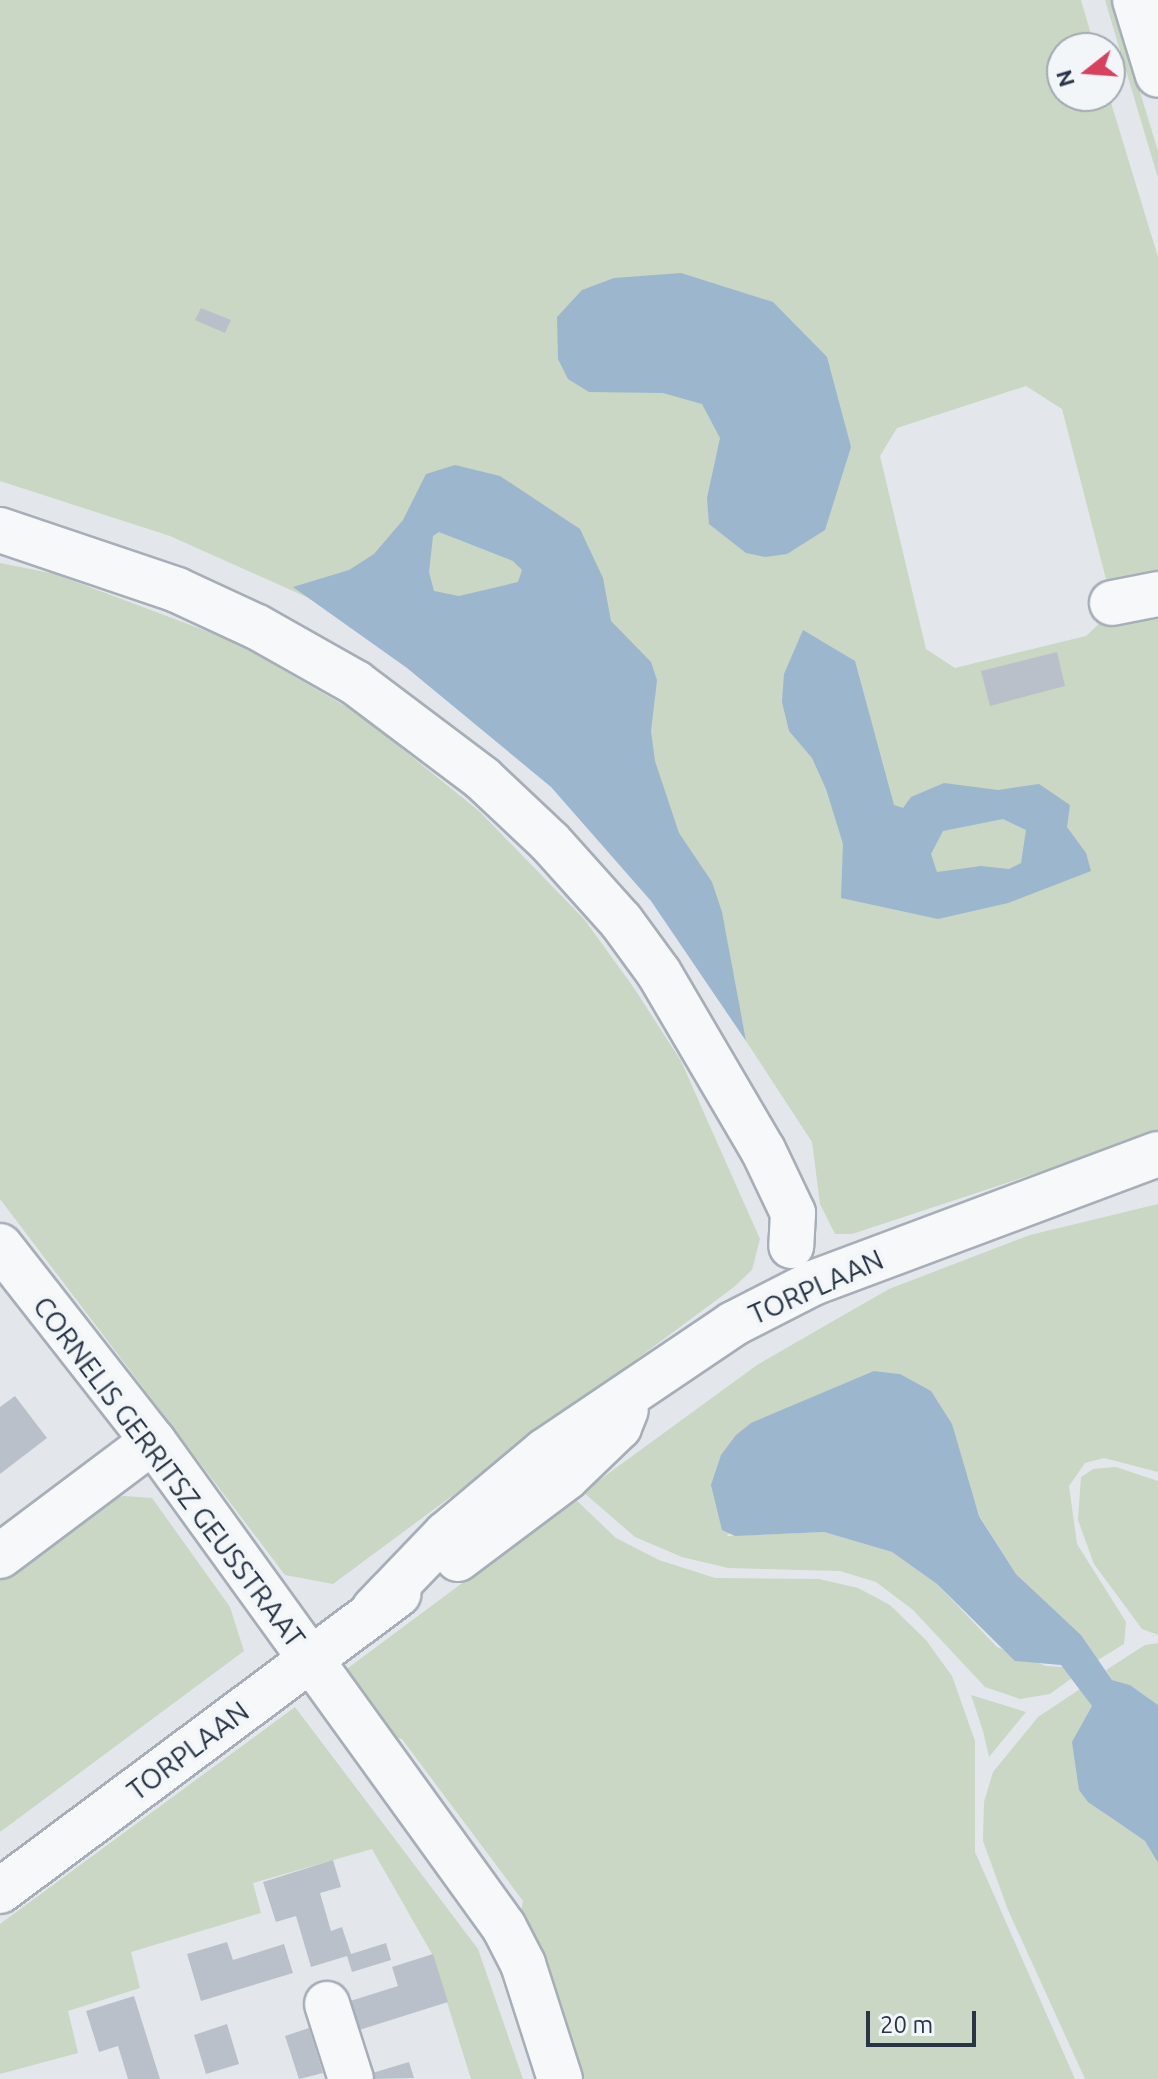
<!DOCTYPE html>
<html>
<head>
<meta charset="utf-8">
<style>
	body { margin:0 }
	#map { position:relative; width:1158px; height:2079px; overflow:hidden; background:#e3e7ec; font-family:Ubuntu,sans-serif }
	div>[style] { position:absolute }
	.green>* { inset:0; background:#c9d7c4 }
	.water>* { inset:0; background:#9cb6ce }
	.building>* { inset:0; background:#bac0ca }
	.roads { filter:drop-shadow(2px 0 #a7aeb7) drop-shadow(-2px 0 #a7aeb7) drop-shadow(0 2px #a7aeb7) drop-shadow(0 -2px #a7aeb7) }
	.minor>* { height:44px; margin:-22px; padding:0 22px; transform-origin:22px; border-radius:22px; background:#f6f8fa }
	span { translate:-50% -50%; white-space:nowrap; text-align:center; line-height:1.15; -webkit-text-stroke:8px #f3f6f9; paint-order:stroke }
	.street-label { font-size:28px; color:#293546 }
	.north { position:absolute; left:1046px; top:32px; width:80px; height:80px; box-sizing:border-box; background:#f3f6f9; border:2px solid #a2a9b1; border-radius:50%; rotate:253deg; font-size:22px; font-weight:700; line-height:32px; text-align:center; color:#293546 }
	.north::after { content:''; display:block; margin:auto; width:28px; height:36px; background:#d8415e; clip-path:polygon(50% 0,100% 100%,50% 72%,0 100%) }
	.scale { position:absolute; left:866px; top:2011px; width:110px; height:36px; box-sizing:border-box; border:4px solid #293546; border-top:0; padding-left:10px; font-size:24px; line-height:28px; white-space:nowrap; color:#293546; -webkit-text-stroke:6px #f3f6f9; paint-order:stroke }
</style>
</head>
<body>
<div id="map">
	<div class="green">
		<div style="clip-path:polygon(evenodd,0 0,1081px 0,1095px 48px,1062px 48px,1062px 96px,1109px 96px,1158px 257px,1158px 1133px,852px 1234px,835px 1234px,820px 1204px,812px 1142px,746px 1041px,741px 1020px,710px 962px,548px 765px,340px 612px,170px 536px,0 481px,0 0,1026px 386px,1062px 409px,1114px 610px,1086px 636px,955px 668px,926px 649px,880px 456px,897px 428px,1026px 386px)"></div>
		<div style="clip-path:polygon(1105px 0,1112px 0,1158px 151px,1158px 178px)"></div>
		<div style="clip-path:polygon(0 563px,55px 574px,233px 641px,359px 714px,479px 811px,584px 919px,634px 988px,681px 1061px,760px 1239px,752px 1270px,734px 1287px,333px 1584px,285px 1575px,0 1199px)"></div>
		<div style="clip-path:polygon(1158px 1204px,1158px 1472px,1104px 1458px,1085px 1463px,1069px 1486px,1077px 1544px,1126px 1622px,1124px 1644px,1098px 1660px,1081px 1635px,1016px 1574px,979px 1515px,959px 1455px,900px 1374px,874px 1371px,727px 1536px,824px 1532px,892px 1552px,937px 1584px,997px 1647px,1046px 1666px,1063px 1667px,1072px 1678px,1050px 1694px,1020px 1699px,985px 1687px,913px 1610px,876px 1582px,840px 1571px,728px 1568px,682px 1557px,635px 1537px,583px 1492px,757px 1365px,889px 1289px,1030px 1235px)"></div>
		<div style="clip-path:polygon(1116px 1467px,1158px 1481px,1158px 1635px,1142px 1629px,1094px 1564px,1078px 1520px,1081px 1477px,1093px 1469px)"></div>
		<div style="clip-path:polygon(124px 1496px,152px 1498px,230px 1607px,244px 1651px,0 1832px,0 1580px,99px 1501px)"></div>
		<div style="clip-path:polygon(575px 1499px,616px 1538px,659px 1560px,715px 1578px,819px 1579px,858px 1588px,890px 1605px,926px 1640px,952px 1676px,975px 1741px,975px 1852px,1075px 2079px,577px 2079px,519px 1925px,523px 1901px,402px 1739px,380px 1734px,344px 1671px)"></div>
		<div style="clip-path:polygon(1158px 1643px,1158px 1705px,1130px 1685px,1112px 1680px,1106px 1670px,1145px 1645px)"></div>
		<div style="clip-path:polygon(1080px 1689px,1092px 1706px,1105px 1814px,1145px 1841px,1158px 1863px,1158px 2079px,1085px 2079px,1008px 1910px,983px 1841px,984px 1802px,993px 1772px,1038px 1717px)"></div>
		<div style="clip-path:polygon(971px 1695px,1026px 1712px,989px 1757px,983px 1731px)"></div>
		<div style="clip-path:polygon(295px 1707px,478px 1949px,523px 2079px,471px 2079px,432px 1954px,372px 1849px,253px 1883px,261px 1913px,131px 1952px,140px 1988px,68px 2011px,78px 2053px,0 2074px,0 1924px)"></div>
	</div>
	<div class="water">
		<div style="clip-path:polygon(681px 273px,773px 302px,827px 357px,851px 447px,825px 530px,787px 554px,765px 557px,746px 553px,709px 524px,707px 498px,720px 438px,702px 404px,663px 393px,589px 392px,568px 379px,558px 359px,557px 317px,582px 290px,614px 278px)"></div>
		<div style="clip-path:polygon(evenodd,455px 465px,500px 476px,580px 529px,603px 578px,611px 621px,651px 662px,657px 680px,651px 731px,655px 761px,679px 833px,712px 882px,722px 912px,746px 1041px,651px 901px,551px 787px,407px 668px,293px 587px,349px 570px,374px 554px,403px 520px,426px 474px,455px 465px,439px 532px,513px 561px,522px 570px,518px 582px,459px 596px,434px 591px,429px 572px,433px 536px,439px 532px)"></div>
		<div style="clip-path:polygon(evenodd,803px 630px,855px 661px,894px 805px,903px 808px,911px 797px,944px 783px,998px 790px,1039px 784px,1070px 805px,1067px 827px,1086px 853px,1091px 871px,1008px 903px,938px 919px,841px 898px,843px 844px,826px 789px,812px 758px,789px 731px,782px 702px,784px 674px,803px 630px,1003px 819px,1026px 830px,1021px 863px,1009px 869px,981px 866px,937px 872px,931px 854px,943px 831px,1003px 819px)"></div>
		<div style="clip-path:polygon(874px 1371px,900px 1374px,931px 1391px,952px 1424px,979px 1516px,1016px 1574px,1081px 1635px,1112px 1680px,1130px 1685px,1158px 1705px,1158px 1863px,1145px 1841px,1088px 1802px,1079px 1790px,1072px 1742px,1092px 1706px,1061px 1665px,1015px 1661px,937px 1584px,892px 1552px,824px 1532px,735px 1536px,722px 1530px,711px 1485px,721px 1455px,736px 1435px,751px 1423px)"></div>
	</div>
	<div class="building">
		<div style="clip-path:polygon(201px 308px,231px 320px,225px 333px,195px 320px)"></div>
		<div style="clip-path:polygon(1057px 652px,1065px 686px,990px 706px,981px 671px)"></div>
		<div style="clip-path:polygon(15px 1396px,47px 1438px,0 1474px,0 1407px)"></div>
		<div style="clip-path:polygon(333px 1860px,341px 1887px,320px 1893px,331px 1931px,342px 1927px,351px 1954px,386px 1943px,391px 1960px,352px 1972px,347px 1956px,311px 1967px,296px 1916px,276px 1922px,263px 1882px)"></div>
		<div style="clip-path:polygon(227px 1942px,233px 1960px,284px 1944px,293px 1973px,201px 2001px,187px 1954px)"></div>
		<div style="clip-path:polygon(433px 1954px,448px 2002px,356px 2031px,347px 2002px,398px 1986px,392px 1967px)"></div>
		<div style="clip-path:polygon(134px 1996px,160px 2079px,128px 2079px,118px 2046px,99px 2052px,86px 2011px)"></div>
		<div style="clip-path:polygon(227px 2024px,239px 2064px,206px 2074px,194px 2035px)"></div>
		<div style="clip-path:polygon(309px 2028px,323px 2073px,299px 2079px,285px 2036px)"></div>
		<div style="clip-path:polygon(409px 2062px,414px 2078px,371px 2079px,369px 2074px)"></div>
	</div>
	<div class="roads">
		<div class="minor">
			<div style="left:1135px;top:0;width:78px;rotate:73deg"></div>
			<div style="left:0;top:530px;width:187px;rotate:18.7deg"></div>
			<div style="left:177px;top:590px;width:88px;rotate:24.8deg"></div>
			<div style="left:257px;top:627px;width:114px;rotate:29.5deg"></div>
			<div style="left:356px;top:683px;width:158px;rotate:37deg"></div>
			<div style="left:482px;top:778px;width:93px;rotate:43.3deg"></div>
			<div style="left:550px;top:842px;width:106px;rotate:48.1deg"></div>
			<div style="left:621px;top:921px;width:64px;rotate:53.8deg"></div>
			<div style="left:659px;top:973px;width:205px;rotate:59.6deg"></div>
			<div style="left:763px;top:1150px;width:70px;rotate:64.5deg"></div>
			<div style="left:793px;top:1213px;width:33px;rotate:93deg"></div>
			<div style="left:1112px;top:603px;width:47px;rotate:-11.1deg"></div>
			<div style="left:0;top:1246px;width:248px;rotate:51.9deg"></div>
			<div style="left:153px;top:1441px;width:599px;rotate:54.16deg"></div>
			<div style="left:504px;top:1927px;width:42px;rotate:62.8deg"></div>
			<div style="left:523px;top:1964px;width:121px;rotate:72.2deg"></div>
			<div style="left:0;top:1556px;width:191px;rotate:-36.9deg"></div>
			<div style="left:458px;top:1559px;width:135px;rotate:-36.9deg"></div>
			<div style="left:566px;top:1478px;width:74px;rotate:-43.9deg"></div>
			<div style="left:619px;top:1427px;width:18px;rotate:-68deg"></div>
			<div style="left:374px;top:1609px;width:104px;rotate:-46.2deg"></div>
			<div style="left:446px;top:1534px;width:129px;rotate:-40deg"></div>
			<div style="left:545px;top:1451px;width:227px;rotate:-34deg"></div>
			<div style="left:733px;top:1324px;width:90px;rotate:-27.1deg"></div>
			<div style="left:813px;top:1283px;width:368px;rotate:-20.5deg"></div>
			<div style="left:0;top:1891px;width:497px;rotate:-36.7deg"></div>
			<div style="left:327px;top:2004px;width:79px;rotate:72.3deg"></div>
		</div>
	</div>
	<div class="street-label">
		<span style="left:816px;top:1287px;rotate:-24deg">TORPLAAN</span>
		<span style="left:169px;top:1472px;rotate:53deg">CORNELIS GERRITSZ GEUSSTRAAT</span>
		<span style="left:188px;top:1751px;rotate:-37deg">TORPLAAN</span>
	</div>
	<div class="north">N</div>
	<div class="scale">20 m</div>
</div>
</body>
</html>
